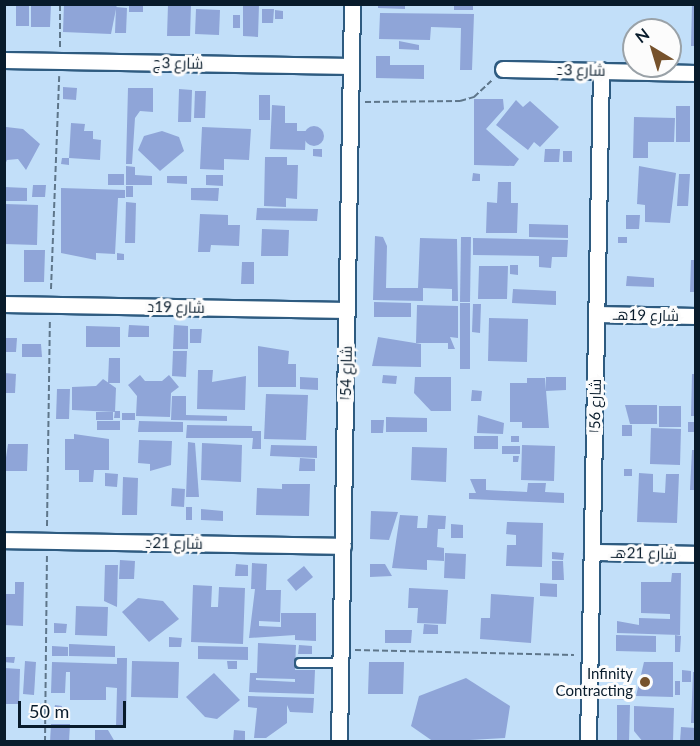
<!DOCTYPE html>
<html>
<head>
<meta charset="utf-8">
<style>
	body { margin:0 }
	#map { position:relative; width:700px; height:746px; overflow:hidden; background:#c2dff9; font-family:Lato,Cairo,sans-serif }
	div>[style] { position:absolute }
	.building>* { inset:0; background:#8fa5d8 }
	.round { border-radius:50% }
	.path>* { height:2px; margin-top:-1px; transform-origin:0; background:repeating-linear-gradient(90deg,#5e768a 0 6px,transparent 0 9px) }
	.roads { filter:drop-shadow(2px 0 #2e5b80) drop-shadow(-2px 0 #2e5b80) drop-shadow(0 2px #2e5b80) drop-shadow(0 -2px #2e5b80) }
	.lane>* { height:8px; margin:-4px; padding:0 4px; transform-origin:4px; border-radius:4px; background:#fff }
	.street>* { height:15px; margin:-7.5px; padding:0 7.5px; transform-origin:7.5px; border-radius:7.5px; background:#fff }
	.dots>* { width:16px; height:16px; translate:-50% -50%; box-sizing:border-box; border:3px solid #fcfcfc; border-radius:50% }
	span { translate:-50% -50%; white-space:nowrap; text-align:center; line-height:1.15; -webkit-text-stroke:6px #fcfcfc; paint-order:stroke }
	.street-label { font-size:15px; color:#081b2b }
	.poi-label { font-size:15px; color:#081b2b }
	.right { translate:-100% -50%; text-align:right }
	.frame { position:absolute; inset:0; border:6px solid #081b2b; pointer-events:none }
	.north { position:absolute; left:622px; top:18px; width:60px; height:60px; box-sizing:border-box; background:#fcfcfc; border:2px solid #9aa2a8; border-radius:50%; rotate:322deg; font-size:16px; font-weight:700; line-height:24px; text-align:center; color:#081b2b }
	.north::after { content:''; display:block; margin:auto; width:21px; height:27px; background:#76522c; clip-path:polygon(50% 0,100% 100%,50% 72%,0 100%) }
	.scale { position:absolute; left:18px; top:701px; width:108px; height:27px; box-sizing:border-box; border:3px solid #081b2b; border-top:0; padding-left:8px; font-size:18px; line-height:21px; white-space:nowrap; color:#081b2b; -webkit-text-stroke:4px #fcfcfc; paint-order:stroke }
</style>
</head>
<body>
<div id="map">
	<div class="building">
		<div style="clip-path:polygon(16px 4px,29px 4px,29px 26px,16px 26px)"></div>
		<div style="clip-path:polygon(31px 4px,51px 4px,50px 27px,31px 27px)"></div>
		<div style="clip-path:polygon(64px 4px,117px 4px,111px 34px,63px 32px)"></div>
		<div style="clip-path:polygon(129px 4px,143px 4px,143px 12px,129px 12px)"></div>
		<div style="clip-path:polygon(168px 4px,191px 4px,190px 36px,167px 36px)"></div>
		<div style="clip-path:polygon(243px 4px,259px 4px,258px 37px,243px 36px)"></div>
		<div style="clip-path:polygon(378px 4px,405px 4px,405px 9px,378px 8px)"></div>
		<div style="clip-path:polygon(454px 4px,473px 4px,473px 10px,454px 10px)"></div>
		<div style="clip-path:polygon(692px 4px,696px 4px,696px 46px,691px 46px)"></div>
		<div style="clip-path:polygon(116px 7px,127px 8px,126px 33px,115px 33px)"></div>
		<div style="clip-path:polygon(196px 9px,220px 10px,219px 35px,195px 34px)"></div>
		<div style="clip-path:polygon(262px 9px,274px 9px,273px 23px,262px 23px)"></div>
		<div style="clip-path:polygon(275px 10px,283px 11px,283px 19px,275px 19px)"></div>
		<div style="clip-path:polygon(380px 13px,474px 14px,472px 70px,460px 70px,461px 28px,431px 27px,430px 40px,379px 39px)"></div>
		<div style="clip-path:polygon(233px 15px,240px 15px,240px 28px,233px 28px)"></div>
		<div style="clip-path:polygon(399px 41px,419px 45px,419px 50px,399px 49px)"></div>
		<div style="clip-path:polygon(376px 56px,390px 56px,390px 65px,424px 65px,424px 79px,376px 78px)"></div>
		<div style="clip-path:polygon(63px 87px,77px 88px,76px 100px,63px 99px)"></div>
		<div style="clip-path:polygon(128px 88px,153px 88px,153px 112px,140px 111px,135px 118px,132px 164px,126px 164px)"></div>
		<div style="clip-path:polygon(179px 89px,192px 90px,191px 122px,178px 122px)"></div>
		<div style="clip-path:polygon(195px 91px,206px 91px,205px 118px,194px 118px)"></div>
		<div style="clip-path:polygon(259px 95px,270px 95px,270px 120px,259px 120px)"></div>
		<div style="clip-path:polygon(474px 99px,503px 99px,504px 109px,486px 129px,519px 159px,514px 166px,474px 165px)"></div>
		<div style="clip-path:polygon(516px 100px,523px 107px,530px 101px,559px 127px,540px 147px,534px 142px,528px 150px,496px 125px)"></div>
		<div style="clip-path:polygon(272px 105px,285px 106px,285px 123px,297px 123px,297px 131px,306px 131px,305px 150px,270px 149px)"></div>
		<div style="clip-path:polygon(676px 106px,690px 106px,690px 142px,676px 142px)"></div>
		<div style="clip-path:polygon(634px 117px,675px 118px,674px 142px,648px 142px,648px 158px,633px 158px)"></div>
		<div style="clip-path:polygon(71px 123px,85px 124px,84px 131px,93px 131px,93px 139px,101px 140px,100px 160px,69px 158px)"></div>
		<div class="round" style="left:304px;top:126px;width:20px;height:20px"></div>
		<div style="clip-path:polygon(6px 127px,23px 129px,40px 144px,26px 170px,18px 159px,7px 160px,4px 167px)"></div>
		<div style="clip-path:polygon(202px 127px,251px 129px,249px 160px,224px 159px,224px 170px,200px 169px)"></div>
		<div style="clip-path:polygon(162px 131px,179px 137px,184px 151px,160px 171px,138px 150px,144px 136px)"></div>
		<div style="clip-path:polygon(313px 149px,322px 149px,322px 157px,313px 156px)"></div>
		<div style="clip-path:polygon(545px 149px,560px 149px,559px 162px,544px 162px)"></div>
		<div style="clip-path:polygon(563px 151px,572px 151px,572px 162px,563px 162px)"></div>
		<div style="clip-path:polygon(265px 157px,287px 157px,287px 165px,298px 165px,297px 199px,286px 198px,286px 207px,264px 206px)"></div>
		<div style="clip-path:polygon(62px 158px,69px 158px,69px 165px,61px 164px)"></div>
		<div style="clip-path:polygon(126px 166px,135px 167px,135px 175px,152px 176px,152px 185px,126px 185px)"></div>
		<div style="clip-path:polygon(639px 166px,676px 173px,670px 223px,645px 222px,645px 205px,637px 204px)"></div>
		<div style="clip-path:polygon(473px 173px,480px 174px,480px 181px,472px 181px)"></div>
		<div style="clip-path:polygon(108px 174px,124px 174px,124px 185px,108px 185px)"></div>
		<div style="clip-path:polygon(679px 174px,690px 174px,688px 206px,677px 206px)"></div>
		<div style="clip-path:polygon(206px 175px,223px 175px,223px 186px,206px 185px)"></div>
		<div style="clip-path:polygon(167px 176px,187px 176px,187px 184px,167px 183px)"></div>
		<div style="clip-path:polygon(498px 182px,511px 182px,511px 203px,518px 203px,517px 233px,486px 233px,487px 202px,497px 203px)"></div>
		<div style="clip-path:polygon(33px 185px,46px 185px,45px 197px,32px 197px)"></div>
		<div style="clip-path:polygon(126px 186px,133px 186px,133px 197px,126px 197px)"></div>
		<div style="clip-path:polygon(4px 187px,27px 188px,27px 201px,4px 201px)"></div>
		<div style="clip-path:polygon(61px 188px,125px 190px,125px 198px,118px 198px,115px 254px,96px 253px,96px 260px,61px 253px)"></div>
		<div style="clip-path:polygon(191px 188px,219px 188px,218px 201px,191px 200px)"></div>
		<div style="clip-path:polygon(126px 202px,136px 203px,135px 243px,125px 243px)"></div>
		<div style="clip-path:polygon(4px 204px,38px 205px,37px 245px,4px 244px)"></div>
		<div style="clip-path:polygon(257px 208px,318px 209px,317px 221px,256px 220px)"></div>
		<div style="clip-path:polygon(200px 214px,228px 215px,228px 225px,240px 225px,239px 246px,211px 245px,210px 252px,198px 252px)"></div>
		<div style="clip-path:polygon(626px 215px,640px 215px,639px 229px,626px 229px)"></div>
		<div style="clip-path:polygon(529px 224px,568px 225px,568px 238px,529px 237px)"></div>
		<div style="clip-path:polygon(262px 229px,289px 230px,288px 256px,261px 256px)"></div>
		<div style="clip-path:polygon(375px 236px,383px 237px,387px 246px,386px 288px,418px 288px,420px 238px,457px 239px,458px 301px,452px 301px,452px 289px,423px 288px,423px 301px,373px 300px)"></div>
		<div style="clip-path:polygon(461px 237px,471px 237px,470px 302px,460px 302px)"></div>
		<div style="clip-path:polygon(618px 237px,627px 237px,627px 243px,618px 243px)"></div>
		<div style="clip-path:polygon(473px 238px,568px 240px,567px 257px,552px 257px,551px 268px,539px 267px,539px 256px,473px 255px)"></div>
		<div style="clip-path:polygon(24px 250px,45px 250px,44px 282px,24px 282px)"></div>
		<div style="clip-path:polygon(117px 253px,124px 254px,124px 260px,117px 260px)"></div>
		<div style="clip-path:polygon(691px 260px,696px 260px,696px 292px,690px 292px)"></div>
		<div style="clip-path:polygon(242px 262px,254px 262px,254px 284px,241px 284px)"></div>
		<div style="clip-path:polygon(510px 265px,518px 265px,518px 275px,510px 274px)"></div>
		<div style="clip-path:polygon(479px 266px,508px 266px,507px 299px,478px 299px)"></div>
		<div style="clip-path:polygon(627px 276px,654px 278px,654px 287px,626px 286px)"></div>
		<div style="clip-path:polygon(513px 289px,556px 291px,556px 305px,512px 303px)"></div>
		<div style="clip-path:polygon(374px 302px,411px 303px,411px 317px,374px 317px)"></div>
		<div style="clip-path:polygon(460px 303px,470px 303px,470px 369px,460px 369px)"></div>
		<div style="clip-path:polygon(473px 304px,481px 304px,480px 333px,472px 332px)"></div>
		<div style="clip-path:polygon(417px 305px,458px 306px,458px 338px,450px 337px,455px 349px,448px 349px,448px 343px,416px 343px)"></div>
		<div style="clip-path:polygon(489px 318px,528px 319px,527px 362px,488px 361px)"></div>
		<div style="clip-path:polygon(129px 325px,149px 326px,149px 337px,128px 337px)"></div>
		<div style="clip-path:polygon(174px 325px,188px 326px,188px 349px,173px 349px)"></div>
		<div style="clip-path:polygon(86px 326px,120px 327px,120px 347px,86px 347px)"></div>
		<div style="clip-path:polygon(190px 329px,202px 329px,201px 343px,190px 343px)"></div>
		<div style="clip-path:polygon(378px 337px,421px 344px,421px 367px,372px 366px)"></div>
		<div style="clip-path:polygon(4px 338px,17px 338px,16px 352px,4px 352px)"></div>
		<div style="clip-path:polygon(22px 344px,41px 344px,42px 357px,22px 357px)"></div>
		<div style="clip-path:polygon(258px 346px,289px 351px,288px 364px,296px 364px,296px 387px,258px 387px)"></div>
		<div style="clip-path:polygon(173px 351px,187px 351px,186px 377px,172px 376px)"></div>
		<div style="clip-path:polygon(109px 358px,120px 358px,120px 383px,108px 383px)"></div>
		<div style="clip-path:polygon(198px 370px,213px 370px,212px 382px,246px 376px,245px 410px,197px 409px)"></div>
		<div style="clip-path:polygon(4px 373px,16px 374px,15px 393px,4px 393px)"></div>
		<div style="clip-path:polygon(692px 374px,696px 374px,696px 416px,691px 416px)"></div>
		<div style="clip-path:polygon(140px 375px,145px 381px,162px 381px,169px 375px,179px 387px,171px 393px,170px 417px,136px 416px,137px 396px,128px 385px)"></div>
		<div style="clip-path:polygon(383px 375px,397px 376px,396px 384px,382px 383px)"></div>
		<div style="clip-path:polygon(300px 377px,318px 378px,318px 390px,300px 389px)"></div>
		<div style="clip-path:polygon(415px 377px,451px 377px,451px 411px,431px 411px,414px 393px)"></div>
		<div style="clip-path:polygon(546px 377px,566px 377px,566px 390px,546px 391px)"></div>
		<div style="clip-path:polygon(527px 378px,545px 378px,549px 428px,522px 428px,522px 422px,510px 422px,510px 383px,527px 383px)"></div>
		<div style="clip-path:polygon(103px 379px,116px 388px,115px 412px,72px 410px,72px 387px,96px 386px)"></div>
		<div style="clip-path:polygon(57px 389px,70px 389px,69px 419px,56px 419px)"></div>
		<div style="clip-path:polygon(472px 390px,482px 391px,481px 401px,471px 401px)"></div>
		<div style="clip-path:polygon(266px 394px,308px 395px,306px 440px,264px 439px)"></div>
		<div style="clip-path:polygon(172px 396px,186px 396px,186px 415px,227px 416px,227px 421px,171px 420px)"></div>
		<div style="clip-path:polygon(625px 405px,657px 405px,657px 424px,630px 424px)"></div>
		<div style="clip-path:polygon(659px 406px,681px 406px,681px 427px,659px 427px)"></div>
		<div style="clip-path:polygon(115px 411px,120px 411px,120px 418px,114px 418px)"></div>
		<div style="clip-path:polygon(96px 412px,113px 412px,113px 420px,96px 420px)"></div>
		<div style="clip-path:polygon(122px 413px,135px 413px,135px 420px,122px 420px)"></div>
		<div style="clip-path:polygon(478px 415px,504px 423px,503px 434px,477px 433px)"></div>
		<div style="clip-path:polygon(386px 417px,427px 418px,427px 432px,386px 432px)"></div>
		<div style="clip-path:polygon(371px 420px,384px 420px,383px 433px,371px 433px)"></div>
		<div style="clip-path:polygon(97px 421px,120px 421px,120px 430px,97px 430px)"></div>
		<div style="clip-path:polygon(139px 421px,183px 422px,183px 432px,138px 432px)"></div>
		<div style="clip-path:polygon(688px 422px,696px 422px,696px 432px,688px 432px)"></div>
		<div style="clip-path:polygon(187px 425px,252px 426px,252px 431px,261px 431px,261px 449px,252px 449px,253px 438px,186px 438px)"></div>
		<div style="clip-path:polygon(622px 425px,632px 425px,632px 436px,622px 436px)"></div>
		<div style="clip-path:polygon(651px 428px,681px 429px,680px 465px,650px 464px)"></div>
		<div style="clip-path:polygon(74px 434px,109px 439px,109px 470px,94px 470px,93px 482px,79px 482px,79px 470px,65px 470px,65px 439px,74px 439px)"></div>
		<div style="clip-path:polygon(474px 436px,498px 436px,498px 449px,474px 449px)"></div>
		<div style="clip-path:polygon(511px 436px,519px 436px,519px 442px,511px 442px)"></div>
		<div style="clip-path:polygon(139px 440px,172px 441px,171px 465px,150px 471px,150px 464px,138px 463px)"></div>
		<div style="clip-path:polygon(188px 442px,195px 443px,199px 497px,186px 497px)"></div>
		<div style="clip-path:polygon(202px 443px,242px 445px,241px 482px,201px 480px)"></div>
		<div style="clip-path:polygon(8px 444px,28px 444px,27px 471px,4px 471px)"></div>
		<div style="clip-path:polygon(271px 445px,317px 446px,317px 458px,270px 456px)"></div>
		<div style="clip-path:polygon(522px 445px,555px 446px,554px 481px,521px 480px)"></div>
		<div style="clip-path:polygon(502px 446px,520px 446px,520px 454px,502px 454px)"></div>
		<div style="clip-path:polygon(412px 447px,447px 448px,446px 482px,411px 480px)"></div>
		<div style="clip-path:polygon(692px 450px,696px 450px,696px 490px,690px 490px)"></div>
		<div style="clip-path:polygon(513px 456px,519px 456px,518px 462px,513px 462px)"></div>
		<div style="clip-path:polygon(300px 458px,315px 459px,315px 471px,299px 471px)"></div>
		<div style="clip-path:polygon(624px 469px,632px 469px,632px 476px,624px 476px)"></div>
		<div style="clip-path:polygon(105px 473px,118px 474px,117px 487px,105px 486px)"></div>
		<div style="clip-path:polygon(639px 473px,653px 474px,653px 492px,665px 493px,666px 474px,679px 474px,677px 523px,637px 522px)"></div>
		<div style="clip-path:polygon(123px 477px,138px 478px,137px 515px,122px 515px)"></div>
		<div style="clip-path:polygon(470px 479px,486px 479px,486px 490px,527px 492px,528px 483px,546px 483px,545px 492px,564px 493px,564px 503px,469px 499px,469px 493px,476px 493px)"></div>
		<div style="clip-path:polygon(282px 484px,310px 484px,309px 516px,256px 515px,257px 488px,282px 489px)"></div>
		<div style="clip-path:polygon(172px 488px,185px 489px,184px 507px,171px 506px)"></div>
		<div style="clip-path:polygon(186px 507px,192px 507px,192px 520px,186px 520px)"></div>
		<div style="clip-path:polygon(201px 509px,223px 511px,223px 521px,201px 520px)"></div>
		<div style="clip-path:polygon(371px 511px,398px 512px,389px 540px,370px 539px)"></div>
		<div style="clip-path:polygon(400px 515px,418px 516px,417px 528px,427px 528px,428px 515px,446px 516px,445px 529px,438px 529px,437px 547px,444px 548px,444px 561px,427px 560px,427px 570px,392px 568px)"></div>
		<div style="clip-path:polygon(507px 522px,543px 523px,542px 567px,506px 566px,507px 545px,516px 545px,516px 535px,506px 534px)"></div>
		<div style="clip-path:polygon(451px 524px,463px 525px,463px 538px,451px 538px)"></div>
		<div style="clip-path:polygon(552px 552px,564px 553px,563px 560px,552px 559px)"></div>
		<div style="clip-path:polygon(445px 553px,466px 554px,465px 579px,444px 578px)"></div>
		<div style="clip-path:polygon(120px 560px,135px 561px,134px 579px,119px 579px)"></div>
		<div style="clip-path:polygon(552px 561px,563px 561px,564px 580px,552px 580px)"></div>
		<div style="clip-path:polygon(252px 563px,267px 564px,266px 590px,281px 590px,280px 622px,259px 621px,259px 626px,281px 627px,281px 613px,316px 613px,316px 641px,295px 640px,295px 635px,249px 638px,255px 589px,251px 589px)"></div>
		<div style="clip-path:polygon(236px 564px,248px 565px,248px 576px,235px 576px)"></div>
		<div style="clip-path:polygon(370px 564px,385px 564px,392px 576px,370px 577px)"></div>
		<div style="clip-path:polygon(105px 565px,118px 565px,117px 607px,104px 601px)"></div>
		<div style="clip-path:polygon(304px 566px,313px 577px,296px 591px,287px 580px)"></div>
		<div style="clip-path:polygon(672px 573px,681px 573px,680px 635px,617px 633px,617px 621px,639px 625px,639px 618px,670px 619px,670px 614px,641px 613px,641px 582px,671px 582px)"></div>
		<div style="clip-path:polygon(15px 582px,24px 582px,23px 626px,4px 625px,4px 594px,15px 594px)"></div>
		<div style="clip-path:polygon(540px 583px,557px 584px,557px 597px,540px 596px)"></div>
		<div style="clip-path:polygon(193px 585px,212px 586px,211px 607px,218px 607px,219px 587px,245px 588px,243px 644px,191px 642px)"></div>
		<div style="clip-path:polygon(409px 588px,448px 590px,446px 624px,417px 623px,418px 608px,408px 608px)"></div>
		<div style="clip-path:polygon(491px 594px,534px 597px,531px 643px,480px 639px,481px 618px,490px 618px)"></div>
		<div style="clip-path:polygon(138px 598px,163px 601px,179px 619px,149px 642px,122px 612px)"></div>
		<div style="clip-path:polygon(76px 606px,108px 607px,107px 636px,75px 635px)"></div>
		<div style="clip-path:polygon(54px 623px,67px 624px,66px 633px,54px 633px)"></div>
		<div style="clip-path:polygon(424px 624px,438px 625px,438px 634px,423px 634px)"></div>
		<div style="clip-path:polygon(385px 630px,412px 630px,411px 643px,385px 643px)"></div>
		<div style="clip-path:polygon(616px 635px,656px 636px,656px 652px,616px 651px)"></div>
		<div style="clip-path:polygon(675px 635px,681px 636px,680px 652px,675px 652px)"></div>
		<div style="clip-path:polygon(169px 637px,182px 638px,181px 647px,169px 647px)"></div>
		<div style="clip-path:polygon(evenodd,258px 643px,296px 645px,295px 670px,315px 670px,314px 694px,249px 692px,250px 673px,257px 673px,258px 643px,256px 678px,295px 679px,295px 682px,256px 680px,256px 678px)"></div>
		<div style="clip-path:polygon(69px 644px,115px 646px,115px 657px,69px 656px)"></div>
		<div style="clip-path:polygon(299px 645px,312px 646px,312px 654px,298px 654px)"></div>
		<div style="clip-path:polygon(52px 646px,68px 647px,68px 656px,52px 656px)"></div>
		<div style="clip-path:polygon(198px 646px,248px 647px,248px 660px,198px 659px)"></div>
		<div style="clip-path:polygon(4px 657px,15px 657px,14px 663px,4px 662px)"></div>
		<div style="clip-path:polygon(117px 658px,127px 658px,126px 727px,116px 727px,117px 688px,106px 687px,106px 700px,70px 700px,70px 672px,66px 672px,65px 693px,51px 693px,52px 662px,117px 664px)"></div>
		<div style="clip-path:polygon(25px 661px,36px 662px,34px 695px,23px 694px)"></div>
		<div style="clip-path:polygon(132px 661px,179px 662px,178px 698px,131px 697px)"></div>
		<div style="clip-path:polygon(227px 661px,237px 661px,237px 669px,228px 669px)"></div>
		<div style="clip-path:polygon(369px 662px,404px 662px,403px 694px,368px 694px)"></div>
		<div style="clip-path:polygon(644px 662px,673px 662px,673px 697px,636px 696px)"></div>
		<div style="clip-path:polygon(4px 668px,20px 669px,19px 704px,4px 704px)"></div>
		<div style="clip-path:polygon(682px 670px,691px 671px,691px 682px,682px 682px)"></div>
		<div style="clip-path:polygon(693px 672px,696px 672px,696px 723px,691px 723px)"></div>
		<div style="clip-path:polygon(214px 673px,240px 700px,217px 719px,205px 717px,186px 697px)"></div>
		<div style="clip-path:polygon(466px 678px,510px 706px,505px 738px,434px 742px,411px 726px,419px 696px)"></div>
		<div style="clip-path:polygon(675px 681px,680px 681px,680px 695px,675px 695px)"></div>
		<div style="clip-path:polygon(616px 687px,627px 687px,634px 700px,616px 699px)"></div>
		<div style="clip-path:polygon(248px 696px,314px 698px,313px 713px,290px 712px,287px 705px,287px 723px,266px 738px,254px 738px,257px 708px,248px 707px)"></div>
		<div style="clip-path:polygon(55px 705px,62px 706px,61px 711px,54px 710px)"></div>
		<div style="clip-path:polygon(617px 705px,630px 705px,629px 742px,617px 742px)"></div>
		<div style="clip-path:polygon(634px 706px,674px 708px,673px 742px,643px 742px,634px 731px)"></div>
		<div style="clip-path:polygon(51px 724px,70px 724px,69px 742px,50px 742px)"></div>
		<div style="clip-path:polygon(681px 727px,696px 728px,696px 742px,680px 742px)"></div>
		<div style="clip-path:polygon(95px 730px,108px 730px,115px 742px,95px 742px)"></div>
		<div style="clip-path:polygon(234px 730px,245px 731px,245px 742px,233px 742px)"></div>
	</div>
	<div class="path">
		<div style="left:60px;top:47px;width:43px;rotate:-90deg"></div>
		<div style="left:365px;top:102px;width:95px;rotate:-0.6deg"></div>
		<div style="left:460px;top:101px;width:15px;rotate:-16deg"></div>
		<div style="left:474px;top:97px;width:26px;rotate:-43deg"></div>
		<div style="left:51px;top:289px;width:213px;rotate:-87.8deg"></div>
		<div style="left:47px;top:526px;width:207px;rotate:-89.2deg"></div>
		<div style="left:355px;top:650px;width:219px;rotate:1.3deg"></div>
		<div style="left:45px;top:742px;width:186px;rotate:-89.4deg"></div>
	</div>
	<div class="roads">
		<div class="lane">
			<div style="left:300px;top:663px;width:41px"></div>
		</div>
		<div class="street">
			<div style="left:4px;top:60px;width:347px;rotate:1deg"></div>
			<div style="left:503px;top:69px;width:193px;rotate:1.2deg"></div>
			<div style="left:4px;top:304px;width:343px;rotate:1deg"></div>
			<div style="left:596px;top:314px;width:100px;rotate:1.1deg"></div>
			<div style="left:4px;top:540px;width:339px;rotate:1deg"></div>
			<div style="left:592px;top:552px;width:104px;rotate:1.1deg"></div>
			<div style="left:339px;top:742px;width:738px;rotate:-88.99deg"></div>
			<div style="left:588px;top:742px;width:672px;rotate:-88.89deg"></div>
		</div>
	</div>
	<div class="dots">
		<div style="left:645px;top:682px;background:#76522c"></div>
	</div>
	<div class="street-label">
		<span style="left:178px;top:63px;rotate:1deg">شارع 3ج</span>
		<span style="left:581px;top:70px;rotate:1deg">شارع 3د</span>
		<span style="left:176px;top:307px;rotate:1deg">شارع 19د</span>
		<span style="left:646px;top:315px;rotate:1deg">شارع 19هـ</span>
		<span style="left:346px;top:373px;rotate:-89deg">شارع 54ا</span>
		<span style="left:595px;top:406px;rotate:-89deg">شارع 56ا</span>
		<span style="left:174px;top:543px;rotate:1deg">شارع 21د</span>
		<span style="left:644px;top:553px;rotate:1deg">شارع 21هـ</span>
	</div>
	<div class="poi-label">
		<span class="right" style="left:633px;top:682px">Infinity<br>Contracting</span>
	</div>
	<div class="frame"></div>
	<div class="north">N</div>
	<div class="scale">50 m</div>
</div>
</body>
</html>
